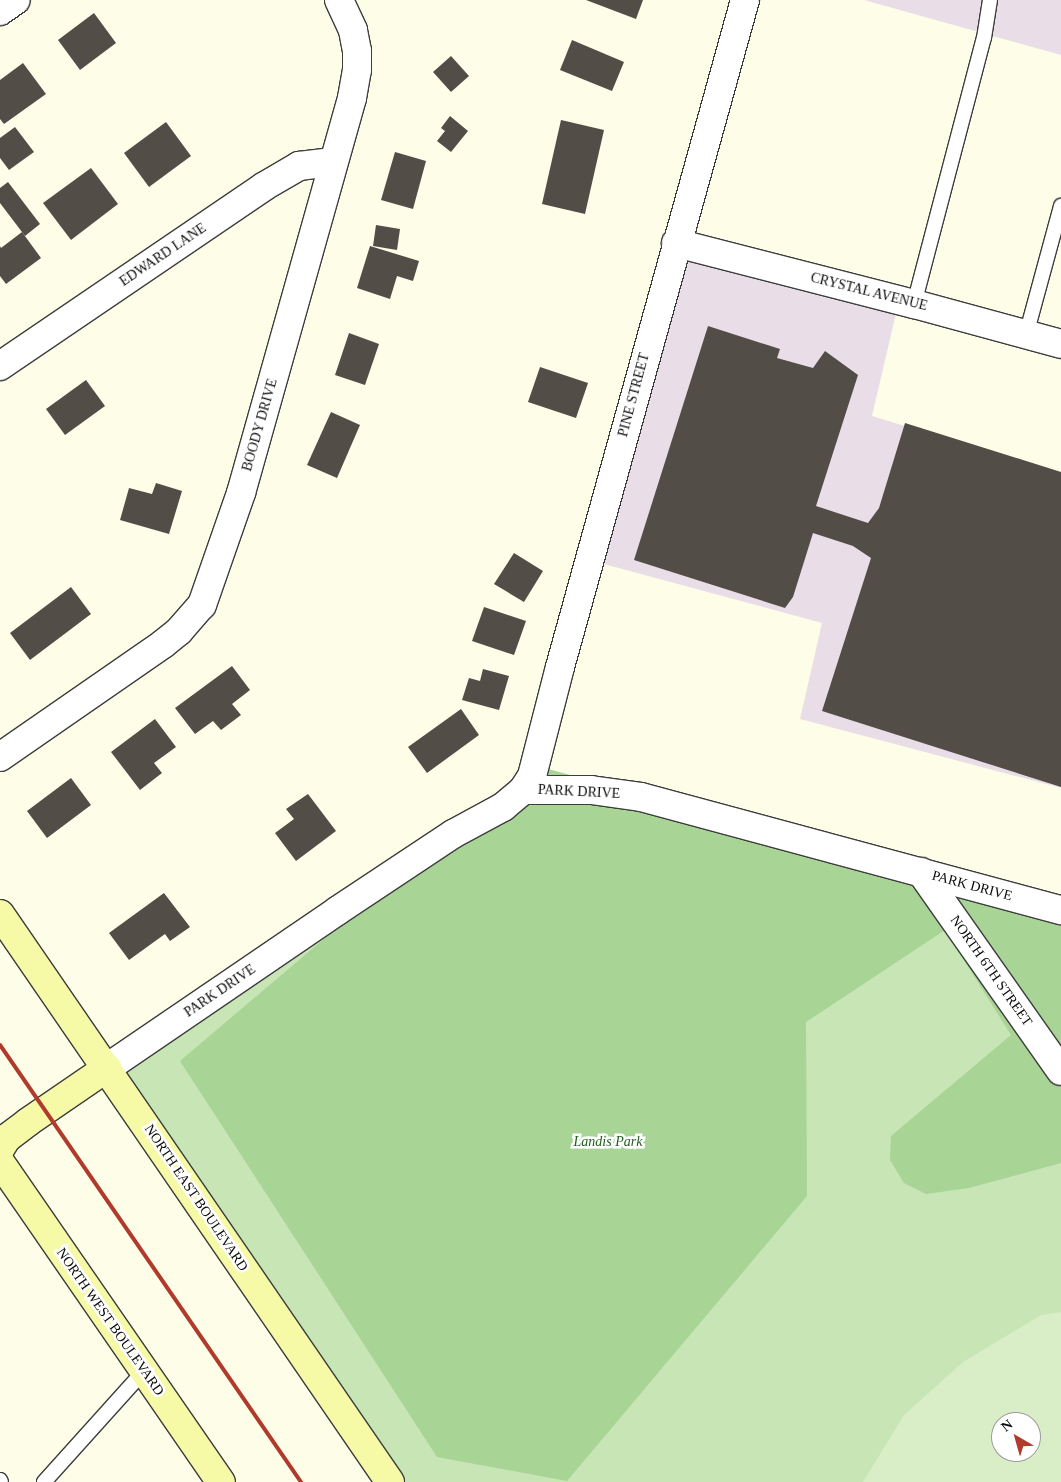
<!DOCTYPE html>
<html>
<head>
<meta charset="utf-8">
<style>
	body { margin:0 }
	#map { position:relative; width:1061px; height:1482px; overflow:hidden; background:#fefde8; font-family:Georgia,serif }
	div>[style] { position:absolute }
	.industrial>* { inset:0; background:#e9dee8 }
	.green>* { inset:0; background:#c7e5b5 }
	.forest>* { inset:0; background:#a8d496 }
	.pitch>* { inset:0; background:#d9edc6 }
	.building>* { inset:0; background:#524d47 }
	.roads { filter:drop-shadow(1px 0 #3d3d3d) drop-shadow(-1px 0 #3d3d3d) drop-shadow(0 1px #3d3d3d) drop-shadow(0 -1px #3d3d3d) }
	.service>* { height:14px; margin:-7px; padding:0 7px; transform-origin:7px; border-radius:7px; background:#fff }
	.minor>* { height:28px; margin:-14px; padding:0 14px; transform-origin:14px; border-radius:14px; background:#fff }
	.secondary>* { height:28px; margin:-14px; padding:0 14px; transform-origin:14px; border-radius:14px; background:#f6faa7 }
	.rail>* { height:4px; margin:-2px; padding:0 2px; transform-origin:2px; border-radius:2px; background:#b03a2c }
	span { translate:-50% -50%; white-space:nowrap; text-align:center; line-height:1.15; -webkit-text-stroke:5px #fff; paint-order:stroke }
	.street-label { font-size:14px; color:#0a0a0a }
	.park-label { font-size:14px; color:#235c20; font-style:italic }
	.north { position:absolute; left:991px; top:1412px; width:50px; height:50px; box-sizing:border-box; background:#fff; border:1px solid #9d9d9d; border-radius:50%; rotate:322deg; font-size:14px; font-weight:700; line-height:20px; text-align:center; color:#0a0a0a }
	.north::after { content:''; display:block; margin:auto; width:18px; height:22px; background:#b03a2c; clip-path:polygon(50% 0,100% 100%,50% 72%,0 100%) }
</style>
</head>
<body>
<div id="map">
	<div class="industrial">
		<div style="clip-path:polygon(864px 0,1061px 0,1061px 55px)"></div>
		<div style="clip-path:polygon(677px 247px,898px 305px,872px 416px,1061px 474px,1061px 788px,800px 719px,822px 623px,589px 560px)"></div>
	</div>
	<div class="green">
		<div style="clip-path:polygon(evenodd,453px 834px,1061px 910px,1061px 1482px,390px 1482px,107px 1068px,453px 834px,1001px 1422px,1031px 1422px,1031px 1452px,1001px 1452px,1001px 1422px)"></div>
	</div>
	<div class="forest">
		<div style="clip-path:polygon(530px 764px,1061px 909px,1061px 1163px,969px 1188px,926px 1194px,904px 1183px,890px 1160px,891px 1136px,1011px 1035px,945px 930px,806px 1022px,807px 1196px,567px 1481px,437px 1457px,180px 1061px)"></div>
	</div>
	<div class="pitch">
		<div style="clip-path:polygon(evenodd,1061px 1312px,1061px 1482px,863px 1482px,904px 1415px,963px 1362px,1041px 1315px,1061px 1312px,1001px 1422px,1031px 1422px,1031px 1452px,1001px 1452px,1001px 1422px)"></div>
	</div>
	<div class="building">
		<div style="clip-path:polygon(586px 0,643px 0,636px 19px)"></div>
		<div style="clip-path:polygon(94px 13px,116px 43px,80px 70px,58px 40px)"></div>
		<div style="clip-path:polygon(572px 40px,624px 62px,612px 91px,560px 70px)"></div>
		<div style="clip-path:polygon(451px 56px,469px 76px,451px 92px,433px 72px)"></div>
		<div style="clip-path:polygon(23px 63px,46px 94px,4px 124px,0 119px,0 80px)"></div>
		<div style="clip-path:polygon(450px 116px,468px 131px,451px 152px,437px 141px,445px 131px,441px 128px)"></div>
		<div style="clip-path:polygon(561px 120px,604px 130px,585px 214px,542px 204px)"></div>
		<div style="clip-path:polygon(166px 122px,191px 156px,149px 187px,124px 153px)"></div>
		<div style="clip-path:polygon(15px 127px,34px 152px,9px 170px,0 158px,0 138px)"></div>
		<div style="clip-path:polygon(395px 152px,426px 161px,413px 209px,381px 200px)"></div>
		<div style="clip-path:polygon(91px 168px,118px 204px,71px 240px,43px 203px)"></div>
		<div style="clip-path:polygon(8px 182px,40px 224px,25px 236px,0 203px,0 188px)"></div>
		<div style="clip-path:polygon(376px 225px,400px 229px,397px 250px,373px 246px)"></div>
		<div style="clip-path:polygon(22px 232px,41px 258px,6px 284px,0 276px,0 246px,1px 248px)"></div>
		<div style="clip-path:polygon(370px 246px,419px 261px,413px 281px,397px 276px,390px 299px,357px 288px)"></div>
		<div style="clip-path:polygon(708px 326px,780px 349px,777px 358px,813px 368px,825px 351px,858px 375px,816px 506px,868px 523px,879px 508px,905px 423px,1061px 472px,1061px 787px,822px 711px,871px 558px,853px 546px,813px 533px,793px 597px,785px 608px,634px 560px)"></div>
		<div style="clip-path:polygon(349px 333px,379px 344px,365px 385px,335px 375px)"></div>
		<div style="clip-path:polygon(540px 367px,588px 383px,576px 418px,528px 402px)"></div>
		<div style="clip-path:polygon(86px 380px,105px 406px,65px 435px,46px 409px)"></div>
		<div style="clip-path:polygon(331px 412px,360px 425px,337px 478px,307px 465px)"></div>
		<div style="clip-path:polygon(156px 483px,182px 491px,169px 534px,120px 520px,129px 488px,152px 494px)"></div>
		<div style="clip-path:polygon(514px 553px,543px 571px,524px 602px,494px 584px)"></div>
		<div style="clip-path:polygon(71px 587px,91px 614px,30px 660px,10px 633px)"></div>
		<div style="clip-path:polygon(484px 607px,526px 621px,514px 655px,472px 641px)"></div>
		<div style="clip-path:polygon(232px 666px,250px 690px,232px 704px,241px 715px,221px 730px,213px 721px,195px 734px,175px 708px)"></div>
		<div style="clip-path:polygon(483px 669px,509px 676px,499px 710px,462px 700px,469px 678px,480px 681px)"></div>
		<div style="clip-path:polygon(461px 709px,479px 735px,427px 773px,408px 747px)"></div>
		<div style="clip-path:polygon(155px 719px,176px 747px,154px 763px,162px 773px,140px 790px,111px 752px)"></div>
		<div style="clip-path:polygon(71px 778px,91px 805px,47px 838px,27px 811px)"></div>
		<div style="clip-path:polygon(308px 794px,336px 831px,296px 861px,275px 833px,294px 819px,286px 809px)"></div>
		<div style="clip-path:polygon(164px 893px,190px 927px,170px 941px,165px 934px,129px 960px,109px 933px)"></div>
	</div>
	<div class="roads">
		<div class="service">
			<div style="left:914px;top:304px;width:275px;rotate:-75.3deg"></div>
			<div style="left:984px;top:38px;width:38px;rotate:-81deg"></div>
			<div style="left:1026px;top:335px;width:134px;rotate:-74.8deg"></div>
			<div style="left:0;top:1480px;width:2px;rotate:63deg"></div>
			<div style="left:44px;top:1482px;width:149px;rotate:-48deg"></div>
		</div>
		<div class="minor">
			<div style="left:0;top:11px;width:19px;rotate:-35deg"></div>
			<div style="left:676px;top:243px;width:246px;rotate:14.4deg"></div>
			<div style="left:914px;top:304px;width:152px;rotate:15.2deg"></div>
			<div style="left:0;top:366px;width:318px;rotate:-34.2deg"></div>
			<div style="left:263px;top:187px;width:42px;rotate:-30.3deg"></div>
			<div style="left:299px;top:166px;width:34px;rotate:-7deg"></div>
			<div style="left:0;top:757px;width:198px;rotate:-34.7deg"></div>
			<div style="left:163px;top:644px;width:21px;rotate:-39deg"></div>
			<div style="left:179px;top:631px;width:35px;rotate:-49deg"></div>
			<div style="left:202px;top:605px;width:119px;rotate:-70.8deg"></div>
			<div style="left:241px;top:493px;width:410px;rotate:-74.3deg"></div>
			<div style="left:352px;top:98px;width:28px;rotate:-80deg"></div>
			<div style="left:357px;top:70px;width:19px;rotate:-90deg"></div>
			<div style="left:357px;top:51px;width:21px;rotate:-101deg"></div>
			<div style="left:353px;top:30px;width:33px;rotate:-115deg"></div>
			<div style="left:523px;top:790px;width:17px;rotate:-57deg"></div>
			<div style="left:532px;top:776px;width:113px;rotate:-75.6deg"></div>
			<div style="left:560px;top:667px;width:692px;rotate:-74.5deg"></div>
			<div style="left:921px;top:872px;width:243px;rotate:54.9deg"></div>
			<div style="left:107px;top:1068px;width:278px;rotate:-34.3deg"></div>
			<div style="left:337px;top:911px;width:139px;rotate:-33.6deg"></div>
			<div style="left:453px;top:834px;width:57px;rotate:-28.4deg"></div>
			<div style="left:503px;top:807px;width:26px;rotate:-40deg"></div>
			<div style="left:523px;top:790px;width:68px"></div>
			<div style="left:591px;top:790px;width:50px;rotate:8deg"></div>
			<div style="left:641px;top:797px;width:435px;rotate:15.1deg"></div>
		</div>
		<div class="secondary">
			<div style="left:0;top:914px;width:689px;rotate:55.53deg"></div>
			<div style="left:0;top:1149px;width:13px;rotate:-58deg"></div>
			<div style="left:7px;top:1138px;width:26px;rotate:-37deg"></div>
			<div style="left:28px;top:1122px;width:96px;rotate:-34.4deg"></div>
			<div style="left:0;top:1162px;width:389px;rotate:55.4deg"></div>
		</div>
	</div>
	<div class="rail">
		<div style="left:0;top:1045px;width:531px;rotate:55.44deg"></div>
	</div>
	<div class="street-label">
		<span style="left:163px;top:255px;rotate:-34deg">EDWARD LANE</span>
		<span style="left:869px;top:292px;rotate:14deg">CRYSTAL AVENUE</span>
		<span style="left:634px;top:395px;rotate:-75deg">PINE STREET</span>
		<span style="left:260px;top:425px;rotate:-74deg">BOODY DRIVE</span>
		<span style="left:579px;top:792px;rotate:3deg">PARK DRIVE</span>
		<span style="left:972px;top:886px;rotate:15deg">PARK DRIVE</span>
		<span style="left:991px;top:971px;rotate:55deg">NORTH 6TH STREET</span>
		<span style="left:220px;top:991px;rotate:-34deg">PARK DRIVE</span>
		<span style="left:196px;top:1198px;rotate:56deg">NORTH EAST BOULEVARD</span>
		<span style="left:110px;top:1322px;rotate:55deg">NORTH WEST BOULEVARD</span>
	</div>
	<div class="park-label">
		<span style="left:608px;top:1142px">Landis Park</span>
	</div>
	<div class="north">N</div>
</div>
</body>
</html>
